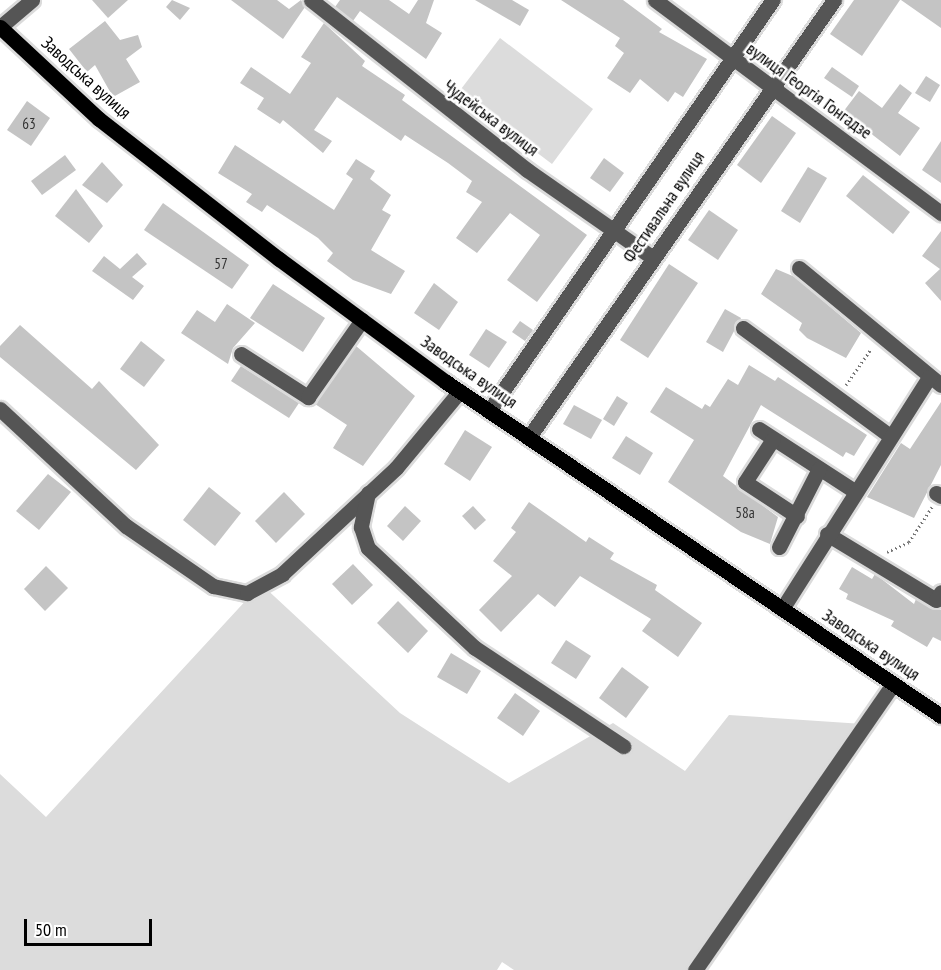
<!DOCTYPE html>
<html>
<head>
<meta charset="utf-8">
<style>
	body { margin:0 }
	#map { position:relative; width:941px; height:970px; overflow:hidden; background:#fff; font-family:"PT Sans Narrow",sans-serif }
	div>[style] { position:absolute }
	.green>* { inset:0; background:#dcdcdc }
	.building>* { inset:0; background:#c4c4c4 }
	.path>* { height:3px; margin-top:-1.5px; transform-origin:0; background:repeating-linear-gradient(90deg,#777 0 1.5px,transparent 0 4.5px) }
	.roads { filter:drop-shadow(2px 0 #dbdbdb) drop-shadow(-2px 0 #dbdbdb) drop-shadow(0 2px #dbdbdb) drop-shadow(0 -2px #dbdbdb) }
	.minor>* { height:15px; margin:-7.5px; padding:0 7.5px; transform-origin:7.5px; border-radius:7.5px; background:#555 }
	.major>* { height:15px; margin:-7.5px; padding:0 7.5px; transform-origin:7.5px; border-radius:7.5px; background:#000 }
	span { translate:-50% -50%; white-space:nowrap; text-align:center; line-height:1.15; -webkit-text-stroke:5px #fff; paint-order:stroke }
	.number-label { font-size:15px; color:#313131 }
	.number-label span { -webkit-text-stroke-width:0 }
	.street-label { font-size:18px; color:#000 }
	.scale { position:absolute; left:24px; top:919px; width:128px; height:27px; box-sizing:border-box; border:3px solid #000; border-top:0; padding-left:8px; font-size:18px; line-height:21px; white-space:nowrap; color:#000; -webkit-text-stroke:4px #fff; paint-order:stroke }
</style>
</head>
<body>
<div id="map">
	<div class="green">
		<div style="clip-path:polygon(500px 38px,593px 109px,552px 164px,458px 93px)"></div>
		<div style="clip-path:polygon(261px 584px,400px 713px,509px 783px,613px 723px,685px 771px,729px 715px,863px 724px,700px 970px,514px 970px,502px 962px,497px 970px,0 970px,0 774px,46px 817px)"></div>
	</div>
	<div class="building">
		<div style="clip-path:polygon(92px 0,128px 0,108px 18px)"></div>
		<div style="clip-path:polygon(172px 0,190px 8px,180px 20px,166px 7px)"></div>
		<div style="clip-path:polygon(231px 0,277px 0,289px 9px,301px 0,305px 7px,283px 39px)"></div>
		<div style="clip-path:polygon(340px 0,389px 0,409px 14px,418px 0,434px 0,426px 23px,442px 33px,426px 59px,360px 11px,353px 21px,335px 7px)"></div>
		<div style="clip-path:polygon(475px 0,512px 0,529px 10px,520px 26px)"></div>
		<div style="clip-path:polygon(561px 0,623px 0,662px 29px,659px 32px,707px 59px,683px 97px,675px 92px,668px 102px,640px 79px,630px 93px,607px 78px,624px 53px,615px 46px,620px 38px)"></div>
		<div style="clip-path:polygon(854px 0,900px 0,862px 56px,830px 34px)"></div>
		<div style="clip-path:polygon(901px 0,941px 0,941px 28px)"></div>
		<div style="clip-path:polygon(105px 21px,120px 40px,138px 35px,142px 47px,126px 59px,140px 82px,113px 97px,95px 65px,87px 72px,69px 49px)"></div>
		<div style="clip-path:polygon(324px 23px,365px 61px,362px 66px,405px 95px,402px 100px,587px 235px,537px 302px,507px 280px,540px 235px,510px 213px,477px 253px,456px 238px,482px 202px,466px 192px,472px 181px,448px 163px,405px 135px,401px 141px,337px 97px,314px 130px,332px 141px,323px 153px,283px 120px,280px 124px,257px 109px,264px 98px,240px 83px,251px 67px,290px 94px,311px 63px,301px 57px)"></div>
		<div style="clip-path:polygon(832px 67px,859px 86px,852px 97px,824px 78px)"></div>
		<div style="clip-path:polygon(926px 76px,940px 85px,930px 102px,915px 93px)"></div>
		<div style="clip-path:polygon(900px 84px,912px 93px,898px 113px,920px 128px,900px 156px,843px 112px,859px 91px,882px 108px)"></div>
		<div style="clip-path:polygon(27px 101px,50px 118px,31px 146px,7px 130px)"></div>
		<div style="clip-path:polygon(772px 116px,796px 133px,761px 183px,737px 165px)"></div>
		<div style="clip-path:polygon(941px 141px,941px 183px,922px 170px)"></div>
		<div style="clip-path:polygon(235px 145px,334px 210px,353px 179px,346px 174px,356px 159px,375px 171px,370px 179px,391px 195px,382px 210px,391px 215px,371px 250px,405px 271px,391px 294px,353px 280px,327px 261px,333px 253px,318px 238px,267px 205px,262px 212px,246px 202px,252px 194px,218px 173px)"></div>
		<div style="clip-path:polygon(65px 155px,76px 170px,42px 195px,31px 181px)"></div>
		<div style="clip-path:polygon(604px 158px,624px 173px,610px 192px,590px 178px)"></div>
		<div style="clip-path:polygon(102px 162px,123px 185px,107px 203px,82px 185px)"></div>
		<div style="clip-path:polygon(808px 167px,827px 178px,800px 223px,781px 211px)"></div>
		<div style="clip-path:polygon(863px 175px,910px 212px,893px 234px,846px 196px)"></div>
		<div style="clip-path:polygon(76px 189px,103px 226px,89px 243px,55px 216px)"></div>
		<div style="clip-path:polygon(163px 203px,249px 265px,232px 289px,144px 230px)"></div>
		<div style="clip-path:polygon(709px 210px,738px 230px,718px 260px,688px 240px)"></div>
		<div style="clip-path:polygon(941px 231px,941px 301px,925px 283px,940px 269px,922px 256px)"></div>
		<div style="clip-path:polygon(137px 253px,147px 264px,132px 277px,144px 286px,133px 300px,92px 271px,104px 256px,120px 269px)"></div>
		<div style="clip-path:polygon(669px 264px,698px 283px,648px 358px,620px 340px)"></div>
		<div style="clip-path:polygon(776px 269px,795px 277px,861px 333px,846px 358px,807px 338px,799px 330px,802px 323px,761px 294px)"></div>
		<div style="clip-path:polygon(434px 283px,458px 302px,439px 330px,414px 313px)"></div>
		<div style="clip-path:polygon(273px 284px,325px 318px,303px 352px,250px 318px)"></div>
		<div style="clip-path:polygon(227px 304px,255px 323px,233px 348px,228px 364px,181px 333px,197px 310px,215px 322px)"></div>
		<div style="clip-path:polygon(725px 309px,741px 318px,723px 352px,706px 342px)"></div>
		<div style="clip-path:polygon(520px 321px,533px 330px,525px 341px,512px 332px)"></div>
		<div style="clip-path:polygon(20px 325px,92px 389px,99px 381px,159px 445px,136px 470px,0 357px,0 346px)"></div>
		<div style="clip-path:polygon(486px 329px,507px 342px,489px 368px,469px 355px)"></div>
		<div style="clip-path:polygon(141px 341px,165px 360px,144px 387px,120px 369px)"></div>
		<div style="clip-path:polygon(356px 346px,415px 396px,363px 466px,333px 448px,347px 425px,315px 404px)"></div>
		<div style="clip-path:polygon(749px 365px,775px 381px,778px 377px,867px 435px,854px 456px,846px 452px,843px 457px,761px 405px,723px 476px,778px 517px,770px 544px,741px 532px,668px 482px,694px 440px,650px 412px,666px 387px,702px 409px,705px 404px,710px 407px,728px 379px,738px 385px)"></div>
		<div style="clip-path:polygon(241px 366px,299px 403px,289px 418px,231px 381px)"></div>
		<div style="clip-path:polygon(617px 396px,628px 403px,614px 426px,603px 419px)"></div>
		<div style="clip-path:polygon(941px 402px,941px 465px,914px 518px,867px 497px,901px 443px,910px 449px)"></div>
		<div style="clip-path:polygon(574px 405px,602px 420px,591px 439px,563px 424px)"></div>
		<div style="clip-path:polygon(465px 430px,492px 447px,470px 481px,444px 464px)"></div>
		<div style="clip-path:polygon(626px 436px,653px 453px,640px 475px,612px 458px)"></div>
		<div style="clip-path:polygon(48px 474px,71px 492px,39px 530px,16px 511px)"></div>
		<div style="clip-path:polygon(209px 487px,241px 513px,215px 546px,183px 520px)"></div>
		<div style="clip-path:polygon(284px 492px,305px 514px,276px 543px,255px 521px)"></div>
		<div style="clip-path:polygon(529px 502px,586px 542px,589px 537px,614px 553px,610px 559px,657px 585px,655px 590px,702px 623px,678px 657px,642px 631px,651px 619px,580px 576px,555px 607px,538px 594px,501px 632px,479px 610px,512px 576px,493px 561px,516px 532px,511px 528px)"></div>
		<div style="clip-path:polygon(405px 506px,421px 521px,403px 541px,387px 526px)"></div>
		<div style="clip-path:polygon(473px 506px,486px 520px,475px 530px,462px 516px)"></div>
		<div style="clip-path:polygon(353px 564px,373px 585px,352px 605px,332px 584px)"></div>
		<div style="clip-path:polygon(46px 566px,68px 588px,45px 611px,24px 589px)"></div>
		<div style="clip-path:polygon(852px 567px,872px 579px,875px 574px,914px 604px,916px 599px,941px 610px,941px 641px,933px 637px,927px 647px,891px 626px,894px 621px,846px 599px,848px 594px,839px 589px)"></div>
		<div style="clip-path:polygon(398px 601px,428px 631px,408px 653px,377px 623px)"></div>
		<div style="clip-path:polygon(566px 640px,591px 656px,576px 679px,551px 663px)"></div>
		<div style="clip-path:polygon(451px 653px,481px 671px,467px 694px,437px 677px)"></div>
		<div style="clip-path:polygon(622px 667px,649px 687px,626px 718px,599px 698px)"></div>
		<div style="clip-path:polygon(515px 693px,540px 711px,523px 736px,497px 718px)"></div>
	</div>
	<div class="path">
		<div style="left:846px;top:385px;width:44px;rotate:-55.2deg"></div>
		<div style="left:887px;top:552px;width:24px;rotate:-24deg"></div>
		<div style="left:909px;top:542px;width:42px;rotate:-56.7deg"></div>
	</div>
	<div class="roads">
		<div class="minor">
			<div style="left:311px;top:0;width:275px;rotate:38.2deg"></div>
			<div style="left:527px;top:170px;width:154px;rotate:34.9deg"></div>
			<div style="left:655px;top:0;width:357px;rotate:36.7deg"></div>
			<div style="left:0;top:27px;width:42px;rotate:-40.2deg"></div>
			<div style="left:799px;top:268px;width:184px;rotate:39.5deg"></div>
			<div style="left:743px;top:328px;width:182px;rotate:36.3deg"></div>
			<div style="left:241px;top:354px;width:80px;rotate:32.7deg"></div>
			<div style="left:308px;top:397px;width:94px;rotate:-55deg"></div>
			<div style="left:0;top:409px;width:172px;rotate:42.9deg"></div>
			<div style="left:126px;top:526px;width:106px;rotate:34.6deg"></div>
			<div style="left:213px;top:586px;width:35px;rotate:12deg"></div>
			<div style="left:247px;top:593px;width:40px;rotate:-28deg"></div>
			<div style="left:282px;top:574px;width:156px;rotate:-42.9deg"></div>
			<div style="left:396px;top:468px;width:100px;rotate:-50.3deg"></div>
			<div style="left:489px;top:411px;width:500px;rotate:-55.4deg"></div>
			<div style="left:759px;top:429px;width:112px;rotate:33deg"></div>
			<div style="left:529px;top:437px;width:533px;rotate:-55.09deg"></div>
			<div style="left:773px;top:439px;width:51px;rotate:123.1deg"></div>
			<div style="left:745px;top:482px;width:62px;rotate:33.2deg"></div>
			<div style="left:368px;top:493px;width:35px;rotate:102deg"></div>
			<div style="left:361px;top:527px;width:22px;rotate:72deg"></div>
			<div style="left:368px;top:548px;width:146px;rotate:43.1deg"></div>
			<div style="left:475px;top:648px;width:178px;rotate:33.5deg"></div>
			<div style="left:936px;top:493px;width:6px;rotate:31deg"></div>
			<div style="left:827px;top:534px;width:127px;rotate:31.2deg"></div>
			<div style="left:936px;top:600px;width:9px;rotate:-58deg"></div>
			<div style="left:779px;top:547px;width:88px;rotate:-62.9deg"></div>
			<div style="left:782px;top:609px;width:275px;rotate:-57.6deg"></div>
			<div style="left:695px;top:970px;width:348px;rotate:-55.3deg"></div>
		</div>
		<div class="major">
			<div style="left:0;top:27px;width:135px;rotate:42.9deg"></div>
			<div style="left:99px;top:119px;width:228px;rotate:37.9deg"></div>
			<div style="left:279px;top:259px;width:207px;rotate:36.4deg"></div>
			<div style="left:446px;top:382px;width:597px;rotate:34.01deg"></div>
		</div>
	</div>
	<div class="number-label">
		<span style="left:29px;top:124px">63</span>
		<span style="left:221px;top:264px">57</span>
		<span style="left:745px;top:513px">58а</span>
	</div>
	<div class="street-label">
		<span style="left:86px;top:78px;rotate:42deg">Заводська вулиця</span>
		<span style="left:809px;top:91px;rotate:36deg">вулиця Георгія Гонгадзе</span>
		<span style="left:491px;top:118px;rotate:37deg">Чудейська вулиця</span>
		<span style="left:664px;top:207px;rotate:-56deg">Фестивальна вулиця</span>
		<span style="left:469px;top:372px;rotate:35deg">Заводська вулиця</span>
		<span style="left:871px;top:645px;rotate:34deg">Заводська вулиця</span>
	</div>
	<div class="scale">50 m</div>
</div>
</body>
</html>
